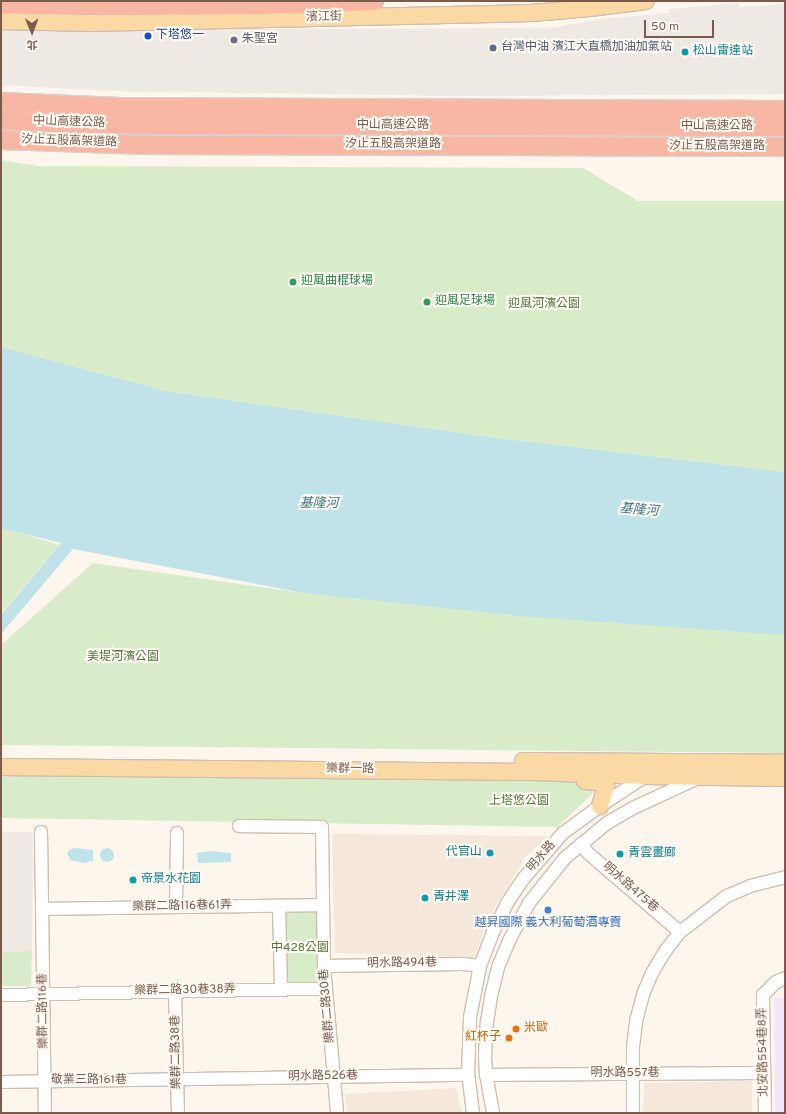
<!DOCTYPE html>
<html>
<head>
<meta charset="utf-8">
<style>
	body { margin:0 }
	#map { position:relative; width:786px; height:1114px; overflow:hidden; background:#fdf6ec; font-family:Overpass,"Noto Sans TC",sans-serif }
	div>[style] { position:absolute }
	.residential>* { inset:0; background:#f5e8da }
	.industrial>* { inset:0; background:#efe9e4 }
	.education>* { inset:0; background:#f3e8fa }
	.green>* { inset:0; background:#d8ecc9 }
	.water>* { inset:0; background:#bfe3e8 }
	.round { border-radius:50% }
	.roads { filter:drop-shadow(1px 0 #d1beb0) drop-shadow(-1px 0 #d1beb0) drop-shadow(0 1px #d1beb0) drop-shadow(0 -1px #d1beb0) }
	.minor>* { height:12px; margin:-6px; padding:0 6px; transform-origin:6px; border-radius:6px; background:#fff }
	.major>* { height:16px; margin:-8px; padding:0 8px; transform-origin:8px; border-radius:8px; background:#fbd9a5 }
	.highway>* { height:18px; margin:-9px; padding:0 9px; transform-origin:9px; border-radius:9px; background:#f7b7a3 }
	.bridges { filter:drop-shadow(1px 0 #dad1cd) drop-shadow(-1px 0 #dad1cd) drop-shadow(0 1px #dad1cd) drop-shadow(0 -1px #dad1cd) }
	.highway-bridge>* { height:18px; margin:-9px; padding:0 9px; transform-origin:9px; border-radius:9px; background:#f7b7a3 }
	.dots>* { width:11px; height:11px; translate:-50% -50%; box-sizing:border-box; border:2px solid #fffaf3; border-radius:50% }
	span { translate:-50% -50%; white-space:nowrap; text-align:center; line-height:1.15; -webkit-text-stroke:4px #fffaf3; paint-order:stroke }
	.street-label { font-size:12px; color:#7a5c4d }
	.transit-label { font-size:12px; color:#164399 }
	.left { translate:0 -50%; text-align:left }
	.worship-label { font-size:12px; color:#5b616d }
	.service-label { font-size:12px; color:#4e5e75 }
	.culture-label { font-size:12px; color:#0d838f }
	.right { translate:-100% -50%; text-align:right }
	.leisure-label { font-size:12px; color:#27864d }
	.park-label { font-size:12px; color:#537a41 }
	.shop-label { font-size:12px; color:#366cbe }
	.food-label { font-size:12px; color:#c56008 }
	.water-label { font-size:13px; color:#437c86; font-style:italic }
	.frame { position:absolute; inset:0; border:2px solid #7a5c4d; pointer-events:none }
	.north { position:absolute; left:12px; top:12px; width:40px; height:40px; -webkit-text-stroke:3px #fffaf3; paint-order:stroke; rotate:179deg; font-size:11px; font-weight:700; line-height:16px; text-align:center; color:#7a5c4d }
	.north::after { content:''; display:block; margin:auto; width:14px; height:18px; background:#7a5c4d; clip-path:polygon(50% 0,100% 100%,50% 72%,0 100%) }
	.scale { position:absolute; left:644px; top:20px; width:70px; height:18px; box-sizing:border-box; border:2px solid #7a5c4d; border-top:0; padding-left:5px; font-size:12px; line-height:14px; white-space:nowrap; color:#7a5c4d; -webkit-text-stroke:3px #fffaf3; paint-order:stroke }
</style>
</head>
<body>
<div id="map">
	<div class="residential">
		<div style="clip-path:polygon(332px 834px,454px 835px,548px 836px,526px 856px,488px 919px,474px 959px,335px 953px)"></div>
		<div style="clip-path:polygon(752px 1081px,752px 1113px,643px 1113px,644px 1083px)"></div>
		<div style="clip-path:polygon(456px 1088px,462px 1113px,348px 1113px,345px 1094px)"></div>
	</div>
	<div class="industrial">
		<div style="clip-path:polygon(739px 3px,739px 7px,785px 4px,785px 94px,452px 96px,110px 91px,1px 85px,1px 27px,254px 29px,552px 28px,599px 19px,669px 13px,669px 9px)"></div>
		<div style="clip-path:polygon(1px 832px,33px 832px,32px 951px,1px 952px)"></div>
	</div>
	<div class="education">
		<div style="clip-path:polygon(774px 998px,785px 998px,785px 1113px,775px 1113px)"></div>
	</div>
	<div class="green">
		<div style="clip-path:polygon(1px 160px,38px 166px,583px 168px,638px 201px,785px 201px,785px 472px,497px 438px,166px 391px,1px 347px)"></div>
		<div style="clip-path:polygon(1px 527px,59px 545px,1px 614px)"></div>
		<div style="clip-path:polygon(93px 563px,304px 593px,785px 633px,785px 753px,1px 745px,1px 645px)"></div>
		<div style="clip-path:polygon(1px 770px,530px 778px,602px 785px,557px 827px,1px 818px)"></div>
		<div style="clip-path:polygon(281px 911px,317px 911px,319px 986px,283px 987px)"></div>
		<div style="clip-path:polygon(32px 951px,31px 986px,1px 986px,1px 952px)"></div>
	</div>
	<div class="water">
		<div style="clip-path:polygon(1px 347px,166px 391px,497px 438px,785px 472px,785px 635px,520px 616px,304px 593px,73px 549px,1px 634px,1px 615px,61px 543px,1px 528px)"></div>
		<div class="round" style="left:100px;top:848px;width:14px;height:14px"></div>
		<div style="clip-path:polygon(74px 848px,93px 850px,93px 861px,83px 863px,70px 860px,67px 853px,69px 850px)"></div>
		<div style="clip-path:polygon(211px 851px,231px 853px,231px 862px,198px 863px,197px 853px)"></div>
	</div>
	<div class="roads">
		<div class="minor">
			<div style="left:239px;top:826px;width:83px;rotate:0.7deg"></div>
			<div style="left:322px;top:827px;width:139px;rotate:89.2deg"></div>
			<div style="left:324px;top:966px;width:148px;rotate:84.9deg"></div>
			<div style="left:41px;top:832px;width:281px;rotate:89.2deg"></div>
			<div style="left:581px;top:844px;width:11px;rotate:52deg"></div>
			<div style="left:588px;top:853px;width:121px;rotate:40.7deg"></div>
			<div style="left:279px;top:906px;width:83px;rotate:88.6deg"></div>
			<div style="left:176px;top:907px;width:74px;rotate:-89.2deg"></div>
			<div style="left:42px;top:909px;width:281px;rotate:-0.8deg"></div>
			<div style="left:324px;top:966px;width:139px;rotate:-0.8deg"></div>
			<div style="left:463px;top:964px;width:17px;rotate:7deg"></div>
			<div style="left:175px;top:992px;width:121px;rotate:88.6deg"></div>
			<div style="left:1px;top:995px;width:325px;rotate:-1.1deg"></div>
			<div style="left:486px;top:1075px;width:278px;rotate:-0.4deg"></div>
			<div style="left:1px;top:1082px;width:467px;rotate:-0.9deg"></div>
			<div style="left:473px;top:1113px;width:38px;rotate:-97deg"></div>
			<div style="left:468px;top:1075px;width:58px;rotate:-88deg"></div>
			<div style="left:470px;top:1017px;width:52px;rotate:-78.9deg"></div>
			<div style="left:480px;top:966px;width:39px;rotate:-69deg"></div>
			<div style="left:494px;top:930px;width:30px;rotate:-64deg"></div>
			<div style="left:507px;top:903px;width:30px;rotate:-56deg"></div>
			<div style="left:524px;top:878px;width:60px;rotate:-49.1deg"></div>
			<div style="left:563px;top:833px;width:46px;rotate:-36.1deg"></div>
			<div style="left:600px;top:806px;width:56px;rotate:-33.4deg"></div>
			<div style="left:493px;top:1113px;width:39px;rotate:-100deg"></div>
			<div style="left:486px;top:1075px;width:19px;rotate:-93deg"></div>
			<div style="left:485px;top:1056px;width:34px;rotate:-87deg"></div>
			<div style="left:487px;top:1022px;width:26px;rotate:-81deg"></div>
			<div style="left:491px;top:996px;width:30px;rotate:-76deg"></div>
			<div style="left:498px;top:967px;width:30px;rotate:-67deg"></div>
			<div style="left:510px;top:939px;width:41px;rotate:-62.2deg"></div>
			<div style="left:529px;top:903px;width:58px;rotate:-51.3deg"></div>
			<div style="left:565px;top:858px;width:55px;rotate:-39.8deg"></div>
			<div style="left:607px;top:823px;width:30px;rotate:-30deg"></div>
			<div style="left:633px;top:808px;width:72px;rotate:-24.8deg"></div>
			<div style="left:633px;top:1113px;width:66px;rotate:-90deg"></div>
			<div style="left:633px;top:1047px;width:26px;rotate:-83deg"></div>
			<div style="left:636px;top:1021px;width:30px;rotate:-75deg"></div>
			<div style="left:644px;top:992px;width:21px;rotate:-67deg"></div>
			<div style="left:652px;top:973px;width:27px;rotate:-59deg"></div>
			<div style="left:666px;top:950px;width:23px;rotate:-52deg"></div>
			<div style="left:680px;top:932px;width:59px;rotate:-37.5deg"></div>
			<div style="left:727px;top:896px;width:25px;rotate:-23deg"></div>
			<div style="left:750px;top:886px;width:36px;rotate:-14deg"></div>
			<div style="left:765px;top:1113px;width:118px;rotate:-91deg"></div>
			<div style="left:763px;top:995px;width:18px;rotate:-45deg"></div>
			<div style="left:776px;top:982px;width:10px;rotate:-24deg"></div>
		</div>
		<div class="major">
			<div style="left:1px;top:21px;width:91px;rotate:1.3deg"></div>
			<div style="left:92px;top:23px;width:440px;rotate:-1.3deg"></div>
			<div style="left:532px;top:13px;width:58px;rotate:-4.9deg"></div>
			<div style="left:590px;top:8px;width:56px;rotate:-7.1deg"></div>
			<div style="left:523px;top:761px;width:262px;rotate:0.4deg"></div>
			<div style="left:1px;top:767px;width:532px;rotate:0.54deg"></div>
			<div style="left:533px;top:772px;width:113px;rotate:2deg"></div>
			<div style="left:646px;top:776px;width:139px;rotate:0.8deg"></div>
			<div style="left:585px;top:781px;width:14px;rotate:4deg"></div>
			<div style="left:599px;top:782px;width:8px;rotate:30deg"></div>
			<div style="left:606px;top:786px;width:21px;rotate:107deg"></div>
		</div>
		<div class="highway">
			<div style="left:1px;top:4px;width:128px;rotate:0.9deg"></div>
			<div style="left:129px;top:6px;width:133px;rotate:-0.4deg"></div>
			<div style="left:262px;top:5px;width:112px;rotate:-2deg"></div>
		</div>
	</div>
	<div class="bridges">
		<div class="highway-bridge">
			<div style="left:1px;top:102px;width:118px;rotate:2.4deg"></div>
			<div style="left:119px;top:107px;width:666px;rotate:0.26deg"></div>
			<div style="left:1px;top:120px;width:66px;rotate:3.5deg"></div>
			<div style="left:67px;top:124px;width:107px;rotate:0.5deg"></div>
			<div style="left:174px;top:125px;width:611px;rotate:0.19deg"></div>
			<div style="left:1px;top:140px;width:146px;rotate:2deg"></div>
			<div style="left:147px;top:145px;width:638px;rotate:0.18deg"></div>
		</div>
	</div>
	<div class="dots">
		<div style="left:148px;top:36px;background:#1a4fb4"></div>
		<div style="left:234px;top:40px;background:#6b7280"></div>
		<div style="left:493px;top:48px;background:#5c6f8a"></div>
		<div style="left:685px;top:52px;background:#0f9aa8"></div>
		<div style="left:293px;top:282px;background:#2e9e5b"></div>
		<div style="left:427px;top:302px;background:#2e9e5b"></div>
		<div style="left:490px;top:853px;background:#0f9aa8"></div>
		<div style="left:620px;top:854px;background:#0f9aa8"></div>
		<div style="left:133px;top:880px;background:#0f9aa8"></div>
		<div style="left:425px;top:898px;background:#0f9aa8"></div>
		<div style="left:548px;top:910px;background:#3f7fe0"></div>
		<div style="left:516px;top:1029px;background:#e8710a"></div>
		<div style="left:509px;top:1038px;background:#e8710a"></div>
	</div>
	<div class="street-label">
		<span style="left:324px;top:18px;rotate:-1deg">濱江街</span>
		<span style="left:69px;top:123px;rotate:2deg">中山高速公路</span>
		<span style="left:393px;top:126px">中山高速公路</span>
		<span style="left:717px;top:127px">中山高速公路</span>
		<span style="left:69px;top:142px;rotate:2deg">汐止五股高架道路</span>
		<span style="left:393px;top:145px">汐止五股高架道路</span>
		<span style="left:717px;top:147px">汐止五股高架道路</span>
		<span style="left:350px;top:770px;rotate:1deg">樂群一路</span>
		<span style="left:542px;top:857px;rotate:-49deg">明水路</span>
		<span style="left:630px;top:888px;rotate:41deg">明水路475巷</span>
		<span style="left:182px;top:907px;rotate:-1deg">樂群二路116巷61弄</span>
		<span style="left:402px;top:964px;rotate:-1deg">明水路494巷</span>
		<span style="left:185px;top:991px;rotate:-1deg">樂群二路30巷38弄</span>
		<span style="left:328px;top:1006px;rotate:-95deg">樂群二路30巷</span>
		<span style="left:44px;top:1011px;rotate:-91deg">樂群二路116巷</span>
		<span style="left:177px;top:1052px;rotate:-91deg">樂群二路38巷</span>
		<span style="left:764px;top:1052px;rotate:-91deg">北安路554巷8弄</span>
		<span style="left:625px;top:1074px">明水路557巷</span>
		<span style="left:323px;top:1077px;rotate:-1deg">明水路526巷</span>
		<span style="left:89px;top:1081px">敬業三路161巷</span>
	</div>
	<div class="transit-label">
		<span class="left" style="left:156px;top:36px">下塔悠一</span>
	</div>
	<div class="worship-label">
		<span class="left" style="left:242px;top:40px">朱聖宮</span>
	</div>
	<div class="service-label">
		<span class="left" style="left:501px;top:48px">台灣中油 濱江大直橋加油加氣站</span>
	</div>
	<div class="culture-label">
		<span class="left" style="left:693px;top:52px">松山雷達站</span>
		<span class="right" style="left:482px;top:853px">代官山</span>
		<span class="left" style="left:628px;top:854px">青雲畫廊</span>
		<span class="left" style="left:141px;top:880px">帝景水花園</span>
		<span class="left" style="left:433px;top:898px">青井澤</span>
	</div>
	<div class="leisure-label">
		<span class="left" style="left:301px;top:282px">迎風曲棍球場</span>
		<span class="left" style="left:435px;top:302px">迎風足球場</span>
	</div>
	<div class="park-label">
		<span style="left:544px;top:305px">迎風河濱公園</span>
		<span style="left:123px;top:658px">美堤河濱公園</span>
		<span style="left:519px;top:802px">上塔悠公園</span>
		<span style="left:300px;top:949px">中428公園</span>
	</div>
	<div class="shop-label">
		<span style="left:548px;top:924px">越昇國際 義大利葡萄酒專賣</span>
	</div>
	<div class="food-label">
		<span class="left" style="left:524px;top:1029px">米歐</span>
		<span class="right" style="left:501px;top:1038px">紅杯子</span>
	</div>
	<div class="water-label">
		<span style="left:319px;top:504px">基隆河</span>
		<span style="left:639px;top:511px;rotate:5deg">基隆河</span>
	</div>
	<div class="frame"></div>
	<div class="north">北</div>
	<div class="scale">50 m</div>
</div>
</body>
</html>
